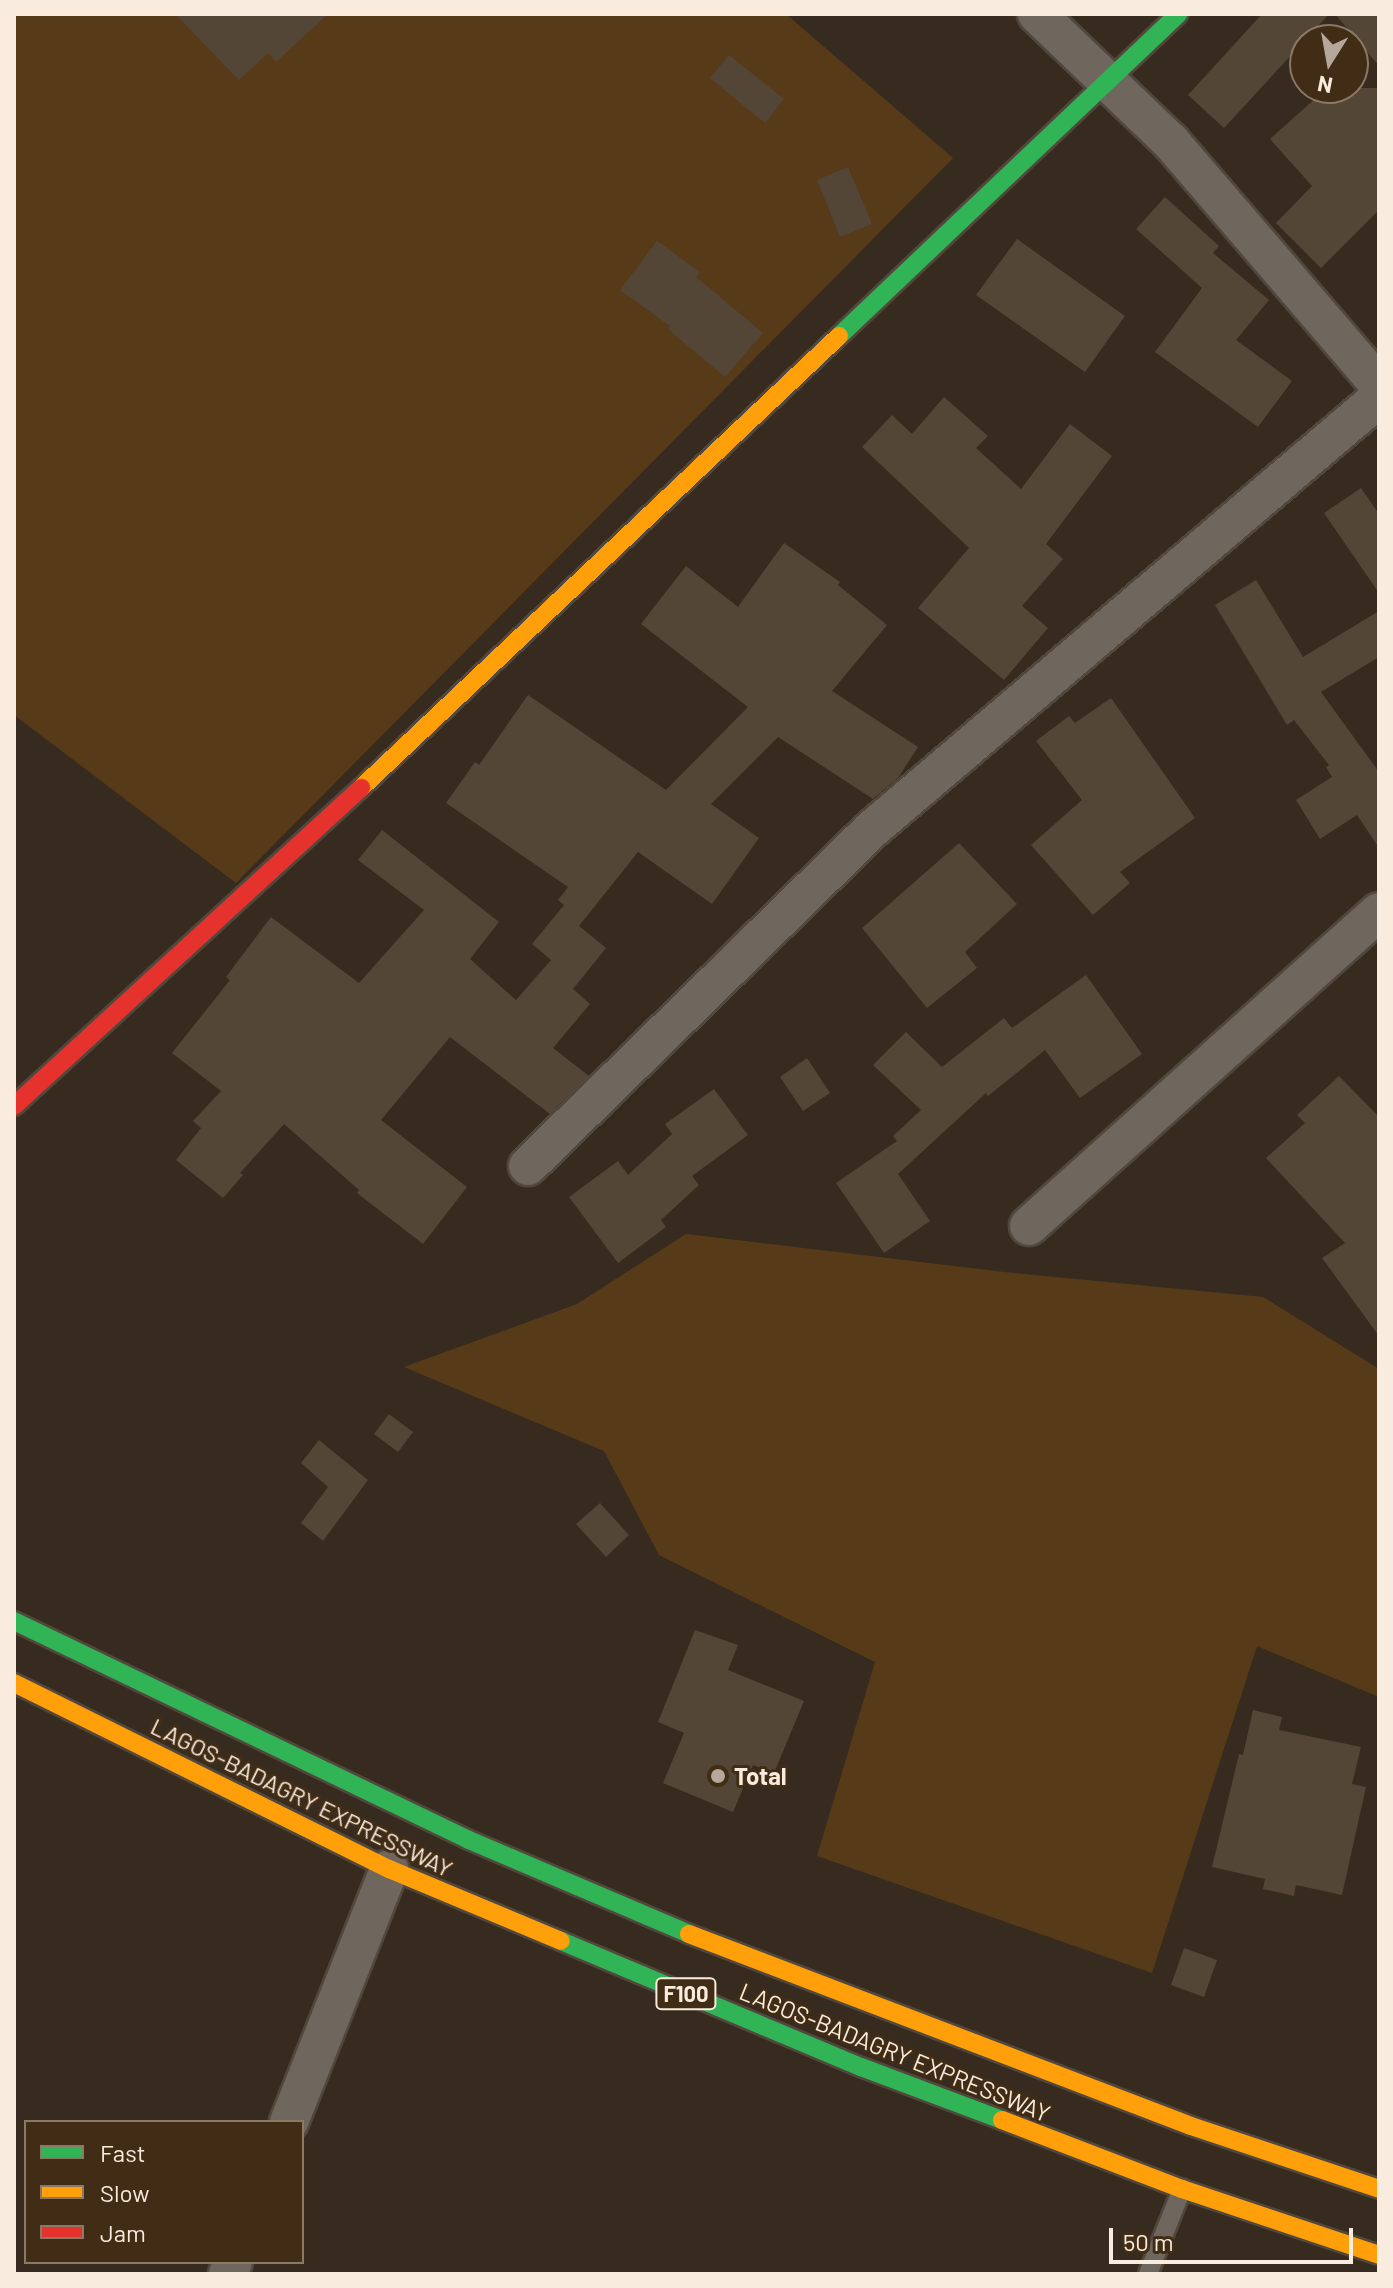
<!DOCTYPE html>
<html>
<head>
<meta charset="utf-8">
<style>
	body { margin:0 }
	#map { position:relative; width:1393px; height:2288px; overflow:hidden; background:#372b1f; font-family:Barlow,sans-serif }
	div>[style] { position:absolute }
	.green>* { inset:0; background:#573b19 }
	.building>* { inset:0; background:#534636 }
	.roads { filter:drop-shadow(2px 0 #51473d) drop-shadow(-2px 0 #51473d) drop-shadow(0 2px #51473d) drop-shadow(0 -2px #51473d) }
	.lane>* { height:18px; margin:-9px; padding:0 9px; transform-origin:9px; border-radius:9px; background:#6f665d }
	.street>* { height:38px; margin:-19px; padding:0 19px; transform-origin:19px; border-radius:19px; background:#6f665d }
	.fast>* { height:18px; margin:-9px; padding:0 9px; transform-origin:9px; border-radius:9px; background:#30b455 }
	.slow>* { height:18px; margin:-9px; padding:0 9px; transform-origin:9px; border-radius:9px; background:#ff9f0a }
	.jam>* { height:18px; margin:-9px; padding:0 9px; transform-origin:9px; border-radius:9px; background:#e5322d }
	.dots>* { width:22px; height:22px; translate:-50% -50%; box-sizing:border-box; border:4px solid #412c15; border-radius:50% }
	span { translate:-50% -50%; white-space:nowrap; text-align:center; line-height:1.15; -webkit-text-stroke:6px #412c15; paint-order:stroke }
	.shield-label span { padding:2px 6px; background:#412c15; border:2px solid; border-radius:6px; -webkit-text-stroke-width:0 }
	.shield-label { font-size:22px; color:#f9ebde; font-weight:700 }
	.poi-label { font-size:24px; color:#f9ebde; font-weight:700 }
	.left { translate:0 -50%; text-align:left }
	.street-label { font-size:24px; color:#f9ebde }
	.frame { position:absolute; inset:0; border:16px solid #f9ebde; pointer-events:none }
	.legend { position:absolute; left:24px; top:2120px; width:280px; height:144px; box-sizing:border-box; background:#412c15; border:2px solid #8b7865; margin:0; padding:10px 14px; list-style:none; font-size:24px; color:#f9ebde }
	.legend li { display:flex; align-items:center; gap:16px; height:40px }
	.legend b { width:40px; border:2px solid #8b7865 }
	.north { position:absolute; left:1289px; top:24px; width:80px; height:80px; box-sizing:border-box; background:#412c15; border:2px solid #8b7865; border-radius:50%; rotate:191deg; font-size:22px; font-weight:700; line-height:32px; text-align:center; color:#f9ebde }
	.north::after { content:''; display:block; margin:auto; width:28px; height:36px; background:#b5a89b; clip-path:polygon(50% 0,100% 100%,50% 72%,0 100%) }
	.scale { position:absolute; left:1109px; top:2228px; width:244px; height:36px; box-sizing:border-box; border:4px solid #f9ebde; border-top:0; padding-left:10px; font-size:24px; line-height:28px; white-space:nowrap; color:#f9ebde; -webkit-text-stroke:6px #412c15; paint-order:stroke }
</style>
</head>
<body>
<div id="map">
	<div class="green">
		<div style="clip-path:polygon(14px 14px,786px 14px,953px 158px,236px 883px,14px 715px)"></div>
		<div style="clip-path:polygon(686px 1234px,1004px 1272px,1263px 1297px,1379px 1369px,1379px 1697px,1257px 1646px,1152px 1973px,817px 1856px,875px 1662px,659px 1555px,604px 1451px,404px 1367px,577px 1304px)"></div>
	</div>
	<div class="building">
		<div style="clip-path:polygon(175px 14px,328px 14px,276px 62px,268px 53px,239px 80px)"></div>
		<div style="clip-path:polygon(1262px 14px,1329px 14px,1224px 128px,1188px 95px)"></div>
		<div style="clip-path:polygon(1335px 14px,1379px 14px,1379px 66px)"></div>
		<div style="clip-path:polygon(729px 55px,784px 99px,765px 123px,710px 78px)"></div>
		<div style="clip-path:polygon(1327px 88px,1379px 88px,1379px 210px,1321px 268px,1276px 223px,1312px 186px,1270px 139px)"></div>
		<div style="clip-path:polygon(848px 167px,872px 224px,840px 237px,817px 180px)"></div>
		<div style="clip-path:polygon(1165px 197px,1219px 246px,1213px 253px,1269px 300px,1236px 340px,1292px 381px,1258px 427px,1155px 352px,1202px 288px,1136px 229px)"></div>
		<div style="clip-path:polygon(1017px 239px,1125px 316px,1085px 372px,976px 295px)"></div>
		<div style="clip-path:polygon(657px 241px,700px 272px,696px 277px,763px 333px,725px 377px,668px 329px,670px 326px,620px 290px)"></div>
		<div style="clip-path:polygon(944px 397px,988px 436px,976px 448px,1021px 489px,1070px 424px,1112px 456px,1046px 544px,1063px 559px,1022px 606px,1048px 628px,1004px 680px,918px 608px,969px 548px,862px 447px,892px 415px,912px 434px)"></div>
		<div style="clip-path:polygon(1361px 488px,1379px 514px,1379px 593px,1324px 513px)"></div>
		<div style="clip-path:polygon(784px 543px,840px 582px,838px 585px,887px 625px,832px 691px,918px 747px,898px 778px,873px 799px,778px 737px,711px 804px,759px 838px,712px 904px,638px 852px,579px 926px,606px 948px,573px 989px,590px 1004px,553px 1048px,589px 1076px,550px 1114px,450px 1037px,381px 1120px,467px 1187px,423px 1244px,357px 1193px,359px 1190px,284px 1124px,240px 1173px,243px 1175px,223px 1198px,176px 1160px,201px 1128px,193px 1121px,221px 1091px,172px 1053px,230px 980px,226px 977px,271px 917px,359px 983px,424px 910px,358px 860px,382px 830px,499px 922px,470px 959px,516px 1000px,551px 960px,532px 944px,564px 905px,558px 900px,568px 887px,446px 803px,475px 762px,479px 765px,528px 695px,666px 790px,748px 707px,641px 624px,686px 566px,738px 607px)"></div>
		<div style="clip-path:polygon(1256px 580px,1303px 657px,1379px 611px,1379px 657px,1321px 692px,1379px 772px,1379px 848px,1357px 815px,1320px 839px,1296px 800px,1332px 777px,1326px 767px,1329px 765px,1294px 720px,1287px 725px,1215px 605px)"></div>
		<div style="clip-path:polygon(1111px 698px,1195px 818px,1120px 872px,1130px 883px,1093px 915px,1031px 845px,1082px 800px,1036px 741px,1069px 716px,1075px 723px)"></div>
		<div style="clip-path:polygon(959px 843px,1017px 904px,965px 952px,977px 968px,927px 1008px,862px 928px)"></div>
		<div style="clip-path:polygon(1086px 975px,1142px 1054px,1080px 1098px,1045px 1050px,988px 1096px,986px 1093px,898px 1174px,930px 1221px,884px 1253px,836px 1183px,897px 1141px,893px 1136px,921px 1110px,873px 1065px,906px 1032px,942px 1067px,1004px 1018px,1012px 1028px)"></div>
		<div style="clip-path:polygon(807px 1058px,830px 1093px,803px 1111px,780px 1077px)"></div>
		<div style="clip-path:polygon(1339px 1076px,1379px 1117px,1379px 1336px,1322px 1258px,1345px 1243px,1266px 1158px,1305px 1123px,1297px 1115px)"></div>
		<div style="clip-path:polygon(714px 1089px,748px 1135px,692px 1176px,699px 1185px,661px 1220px,666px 1227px,618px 1263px,569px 1197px,618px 1161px,628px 1175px,672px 1134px,665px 1124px)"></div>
		<div style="clip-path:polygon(389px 1414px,413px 1432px,398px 1452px,374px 1434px)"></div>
		<div style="clip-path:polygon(319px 1440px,368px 1480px,323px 1541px,301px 1523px,328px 1487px,301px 1463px)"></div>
		<div style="clip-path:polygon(600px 1503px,629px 1535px,606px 1557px,576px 1524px)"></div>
		<div style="clip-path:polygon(695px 1630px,738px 1645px,728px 1670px,804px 1701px,774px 1773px,753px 1765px,733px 1812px,663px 1783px,684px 1733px,658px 1722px)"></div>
		<div style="clip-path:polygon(1253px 1710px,1282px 1717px,1279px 1730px,1361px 1747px,1352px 1784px,1366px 1787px,1342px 1895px,1296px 1885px,1294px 1896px,1263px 1889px,1265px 1879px,1212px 1867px,1239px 1754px,1243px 1755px)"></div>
		<div style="clip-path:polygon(1184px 1948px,1217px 1960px,1204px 1997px,1171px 1985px)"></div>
	</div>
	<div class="roads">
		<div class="lane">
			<div style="left:1148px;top:2274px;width:92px;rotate:-68.2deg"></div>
		</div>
		<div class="street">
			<div style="left:1037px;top:14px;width:185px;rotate:43.7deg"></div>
			<div style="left:1171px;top:142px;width:320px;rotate:49.4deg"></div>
			<div style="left:528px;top:1166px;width:480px;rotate:-44.4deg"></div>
			<div style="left:871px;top:830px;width:667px;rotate:-40.38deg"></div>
			<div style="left:1029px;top:1226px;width:470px;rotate:-41.9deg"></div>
			<div style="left:289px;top:2122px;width:272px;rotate:-68.4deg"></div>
			<div style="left:228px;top:2274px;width:13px;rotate:-67deg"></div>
		</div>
		<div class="fast">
			<div style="left:839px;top:336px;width:468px;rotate:-43.5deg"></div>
			<div style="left:14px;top:1621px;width:505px;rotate:25.7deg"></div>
			<div style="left:469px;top:1840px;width:239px;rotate:23.1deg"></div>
			<div style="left:561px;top:1941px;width:325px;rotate:22.8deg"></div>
			<div style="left:861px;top:2067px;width:151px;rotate:20.6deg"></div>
		</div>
		<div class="slow">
			<div style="left:361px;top:788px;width:658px;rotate:-43.4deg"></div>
			<div style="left:14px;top:1683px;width:419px;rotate:26.4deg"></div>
			<div style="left:389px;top:1869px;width:186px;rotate:22.7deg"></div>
			<div style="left:689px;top:1934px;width:537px;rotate:20.93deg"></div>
			<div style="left:1191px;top:2126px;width:198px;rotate:18.5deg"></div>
			<div style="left:1002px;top:2120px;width:193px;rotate:21deg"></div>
			<div style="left:1182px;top:2189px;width:208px;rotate:18.5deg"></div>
		</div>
		<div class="jam">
			<div style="left:14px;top:1106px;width:471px;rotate:-42.5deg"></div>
		</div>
	</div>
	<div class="dots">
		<div style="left:718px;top:1776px;background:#b5a89b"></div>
	</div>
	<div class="shield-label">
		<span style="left:686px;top:1994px">F100</span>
	</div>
	<div class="poi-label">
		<span class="left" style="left:734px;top:1776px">Total</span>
	</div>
	<div class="street-label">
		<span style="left:302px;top:1797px;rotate:26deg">LAGOS-BADAGRY EXPRESSWAY</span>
		<span style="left:895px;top:2052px;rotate:22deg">LAGOS-BADAGRY EXPRESSWAY</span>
	</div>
	<div class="frame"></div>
	<ul class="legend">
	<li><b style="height:10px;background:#30b455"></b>Fast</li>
	<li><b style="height:10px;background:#ff9f0a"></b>Slow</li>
	<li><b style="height:10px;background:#e5322d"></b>Jam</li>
	</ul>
	<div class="north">N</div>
	<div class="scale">50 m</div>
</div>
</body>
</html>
